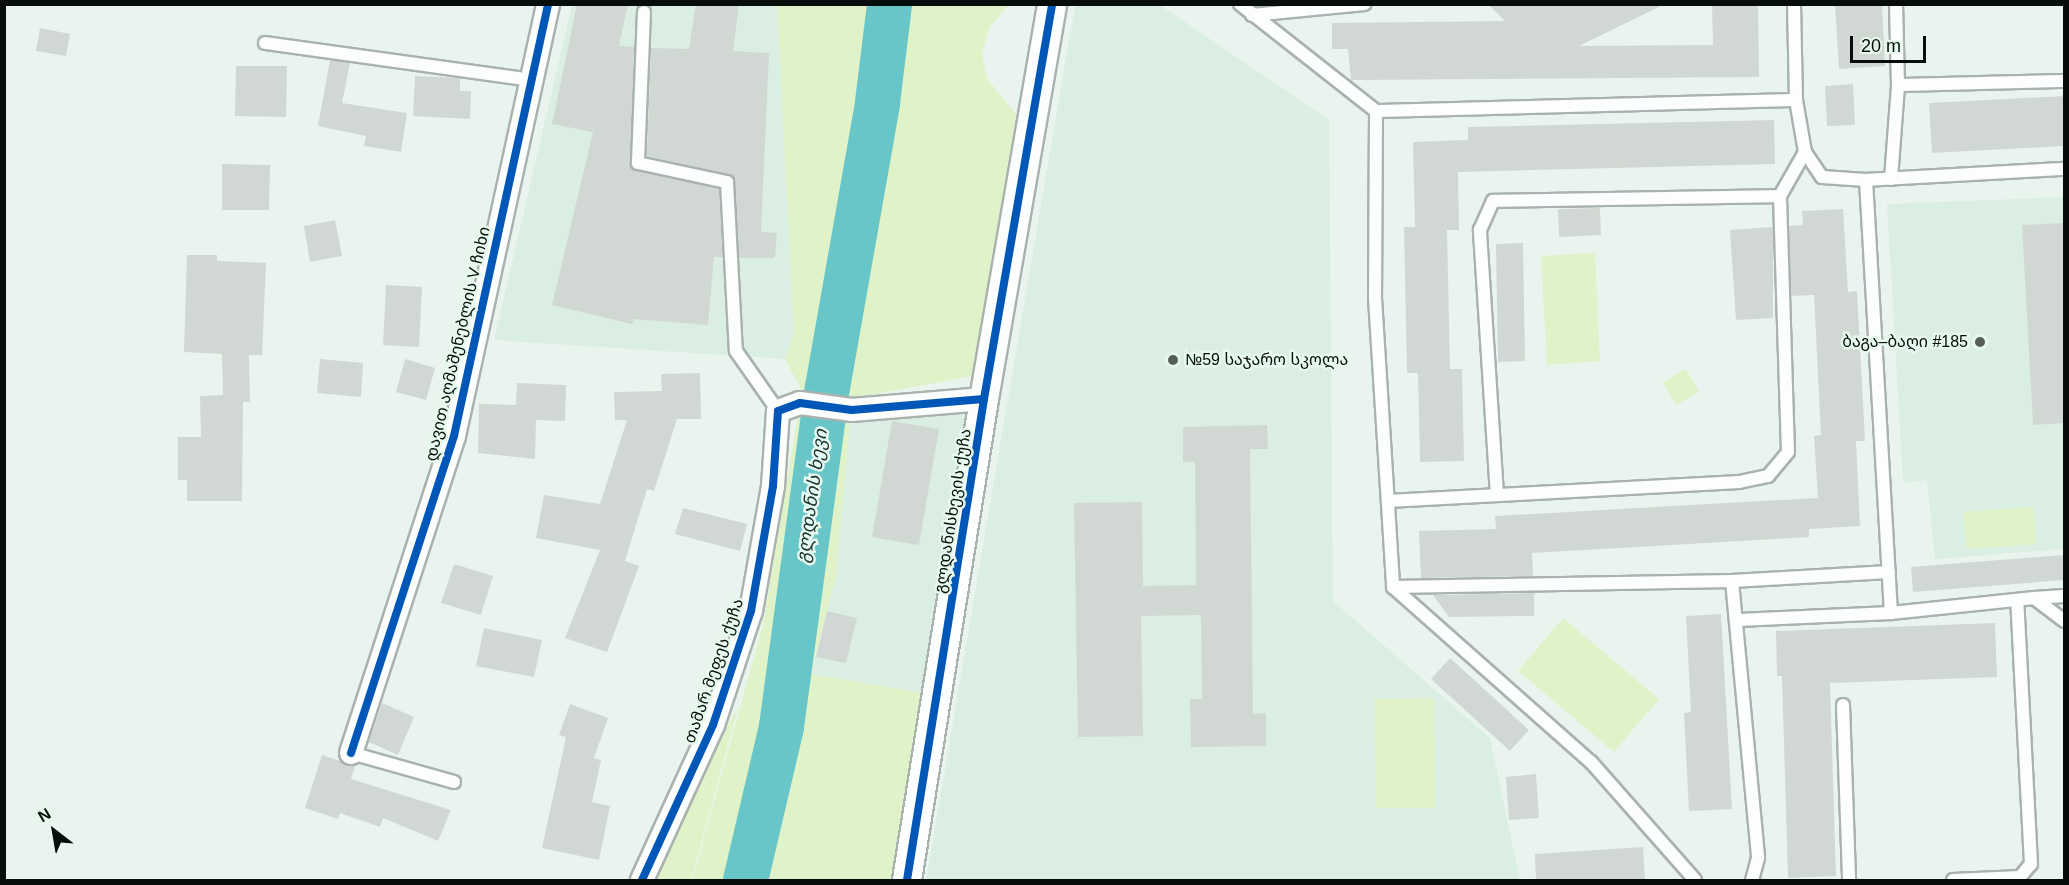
<!DOCTYPE html>
<html>
<head>
<meta charset="utf-8">
<style>
	body { margin:0 }
	#map { position:relative; width:2069px; height:885px; overflow:hidden; background:#eaf4ef; font-family:Arial,"Noto Sans Georgian",sans-serif }
	div>[style] { position:absolute }
	.built>* { inset:0; background:#dbeee4 }
	.green>* { inset:0; background:#e0f2c8 }
	.river>* { height:45px; margin:-22.5px; padding:0 22.5px; transform-origin:22.5px; border-radius:22.5px; background:#69c6c8 }
	.building>* { inset:0; background:#d1d8d3 }
	.roads { filter:drop-shadow(2px 0 #aab2ae) drop-shadow(-2px 0 #aab2ae) drop-shadow(0 2px #aab2ae) drop-shadow(0 -2px #aab2ae) }
	.service>* { height:12px; margin:-6px; padding:0 6px; transform-origin:6px; border-radius:6px; background:#fcfdfd }
	.minor>* { height:22px; margin:-11px; padding:0 11px; transform-origin:11px; border-radius:11px; background:#fcfdfd }
	.tertiary>* { height:28px; margin:-14px; padding:0 14px; transform-origin:14px; border-radius:14px; background:#fcfdfd }
	.cycleway>* { height:8px; margin:-4px; padding:0 4px; transform-origin:4px; border-radius:4px; background:#0057b8 }
	.dots>* { width:16px; height:16px; translate:-50% -50%; box-sizing:border-box; border:3px solid #e5f9ee; border-radius:50% }
	span { translate:-50% -50%; white-space:nowrap; text-align:center; line-height:1.15; -webkit-text-stroke:5px #e5f9ee; paint-order:stroke }
	.poi-label { font-size:16px; color:#070d0a }
	.right { translate:-100% -50%; text-align:right }
	.left { translate:0 -50%; text-align:left }
	.street-label { font-size:16px; color:#070d0a }
	.water-label { font-size:18px; color:#1b3132; font-style:italic }
	.frame { position:absolute; inset:0; border:6px solid #070d0a; pointer-events:none }
	.north { position:absolute; left:24px; top:801px; width:60px; height:60px; -webkit-text-stroke:4px #e5f9ee; paint-order:stroke; rotate:329deg; font-size:16px; font-weight:700; line-height:24px; text-align:center; color:#070d0a }
	.north::after { content:''; display:block; margin:auto; width:21px; height:27px; background:#070d0a; clip-path:polygon(50% 0,100% 100%,50% 72%,0 100%) }
	.scale { position:absolute; left:1850px; top:36px; width:76px; height:27px; box-sizing:border-box; border:3px solid #070d0a; border-top:0; padding-left:8px; font-size:18px; line-height:21px; white-space:nowrap; color:#070d0a; -webkit-text-stroke:4px #e5f9ee; paint-order:stroke }
</style>
</head>
<body>
<div id="map">
	<div class="built">
		<div style="clip-path:polygon(572px 5px,777px 5px,794px 333px,785px 359px,494px 340px)"></div>
		<div style="clip-path:polygon(1075px 5px,1160px 5px,1329px 120px,1333px 601px,1490px 738px,1520px 880px,926px 880px)"></div>
		<div style="clip-path:polygon(2064px 197px,2064px 549px,1935px 559px,1927px 480px,1903px 483px,1887px 204px)"></div>
		<div style="clip-path:polygon(966px 411px,924px 693px,811px 674px,836px 576px,850px 423px)"></div>
	</div>
	<div class="green">
		<div style="clip-path:polygon(777px 5px,1009px 5px,989px 27px,982px 55px,987px 79px,1016px 114px,973px 376px,854px 398px,802px 391px,785px 359px,794px 333px)"></div>
		<div style="clip-path:polygon(1595px 253px,1600px 361px,1547px 365px,1541px 256px)"></div>
		<div style="clip-path:polygon(1686px 369px,1699px 392px,1676px 405px,1663px 382px)"></div>
		<div style="clip-path:polygon(798px 415px,850px 423px,836px 576px,811px 674px,924px 693px,892px 880px,692px 880px,763px 625px)"></div>
		<div style="clip-path:polygon(2033px 507px,2036px 544px,1966px 549px,1963px 512px)"></div>
		<div style="clip-path:polygon(1563px 618px,1659px 699px,1614px 752px,1518px 671px)"></div>
		<div style="clip-path:polygon(1434px 698px,1435px 808px,1376px 808px,1375px 699px)"></div>
		<div style="clip-path:polygon(739px 705px,691px 880px,650px 880px,667px 839px)"></div>
	</div>
	<div class="river">
		<div style="left:745px;top:880px;width:158px;rotate:-76.8deg"></div>
		<div style="left:781px;top:726px;width:342px;rotate:-82.3deg"></div>
		<div style="left:827px;top:387px;width:289px;rotate:-80deg"></div>
		<div style="left:877px;top:102px;width:99px;rotate:-83deg"></div>
	</div>
	<div class="building">
		<div style="clip-path:polygon(577px 4px,628px 4px,619px 46px,634px 47px,631px 167px,719px 189px,723px 257px,714px 257px,708px 325px,634px 319px,632px 324px,552px 305px,593px 132px,552px 124px)"></div>
		<div style="clip-path:polygon(696px 4px,739px 4px,733px 51px,769px 53px,761px 232px,777px 233px,775px 258px,739px 258px,733px 176px,647px 156px,651px 48px,689px 49px)"></div>
		<div style="clip-path:polygon(1488px 4px,1665px 4px,1579px 46px,1713px 45px,1712px 4px,1758px 4px,1759px 77px,1351px 80px,1348px 49px,1332px 49px,1332px 23px,1505px 21px)"></div>
		<div style="clip-path:polygon(1835px 4px,1882px 4px,1885px 66px,1839px 69px)"></div>
		<div style="clip-path:polygon(40px 28px,70px 34px,66px 56px,36px 51px)"></div>
		<div style="clip-path:polygon(330px 60px,350px 63px,342px 103px,407px 113px,401px 152px,364px 146px,366px 136px,318px 126px)"></div>
		<div style="clip-path:polygon(236px 66px,287px 66px,286px 117px,235px 116px)"></div>
		<div style="clip-path:polygon(415px 76px,460px 78px,460px 91px,471px 91px,470px 119px,413px 116px)"></div>
		<div style="clip-path:polygon(1853px 84px,1855px 125px,1827px 126px,1825px 86px)"></div>
		<div style="clip-path:polygon(2064px 96px,2064px 146px,1932px 153px,1929px 103px)"></div>
		<div style="clip-path:polygon(1774px 120px,1775px 164px,1458px 172px,1459px 230px,1447px 230px,1450px 369px,1462px 369px,1464px 461px,1420px 462px,1418px 373px,1407px 373px,1404px 227px,1415px 227px,1413px 142px,1468px 140px,1468px 127px)"></div>
		<div style="clip-path:polygon(222px 164px,270px 165px,269px 210px,222px 210px)"></div>
		<div style="clip-path:polygon(1600px 208px,1601px 235px,1559px 237px,1558px 209px)"></div>
		<div style="clip-path:polygon(1843px 209px,1848px 292px,1857px 291px,1865px 441px,1856px 441px,1860px 526px,1809px 529px,1809px 537px,1532px 553px,1533px 576px,1421px 578px,1419px 531px,1496px 529px,1495px 516px,1818px 498px,1814px 436px,1821px 435px,1814px 295px,1791px 296px,1789px 226px,1803px 225px,1802px 211px)"></div>
		<div style="clip-path:polygon(335px 220px,342px 256px,310px 262px,304px 226px)"></div>
		<div style="clip-path:polygon(2064px 223px,2064px 423px,2033px 425px,2022px 225px)"></div>
		<div style="clip-path:polygon(1773px 227px,1773px 318px,1736px 320px,1730px 230px)"></div>
		<div style="clip-path:polygon(1523px 243px,1525px 361px,1498px 362px,1496px 244px)"></div>
		<div style="clip-path:polygon(187px 255px,217px 255px,217px 261px,266px 263px,262px 355px,249px 355px,250px 402px,243px 402px,242px 501px,187px 501px,187px 480px,178px 480px,178px 437px,201px 437px,200px 396px,223px 395px,222px 354px,184px 352px)"></div>
		<div style="clip-path:polygon(386px 285px,422px 287px,419px 347px,383px 345px)"></div>
		<div style="clip-path:polygon(320px 359px,363px 363px,361px 397px,317px 393px)"></div>
		<div style="clip-path:polygon(405px 359px,435px 368px,426px 400px,396px 392px)"></div>
		<div style="clip-path:polygon(700px 373px,701px 419px,677px 419px,654px 491px,647px 489px,625px 561px,639px 566px,607px 652px,565px 638px,600px 550px,536px 538px,544px 495px,600px 504px,627px 420px,615px 420px,614px 392px,662px 391px,661px 374px)"></div>
		<div style="clip-path:polygon(517px 383px,566px 385px,565px 421px,536px 420px,535px 459px,478px 453px,479px 404px,516px 405px)"></div>
		<div style="clip-path:polygon(892px 421px,939px 429px,919px 545px,872px 537px)"></div>
		<div style="clip-path:polygon(1267px 425px,1268px 449px,1250px 449px,1253px 714px,1266px 713px,1266px 746px,1191px 747px,1190px 699px,1202px 699px,1201px 615px,1141px 616px,1143px 736px,1078px 737px,1074px 503px,1142px 502px,1143px 586px,1196px 585px,1195px 462px,1183px 462px,1183px 427px)"></div>
		<div style="clip-path:polygon(683px 508px,747px 524px,740px 551px,675px 534px)"></div>
		<div style="clip-path:polygon(2064px 555px,2064px 580px,1913px 592px,1911px 567px)"></div>
		<div style="clip-path:polygon(454px 564px,493px 576px,481px 615px,441px 603px)"></div>
		<div style="clip-path:polygon(1534px 593px,1534px 616px,1449px 617px,1433px 595px)"></div>
		<div style="clip-path:polygon(827px 611px,857px 618px,846px 663px,816px 657px)"></div>
		<div style="clip-path:polygon(1721px 614px,1732px 809px,1689px 811px,1684px 713px,1691px 712px,1686px 616px)"></div>
		<div style="clip-path:polygon(1995px 623px,1997px 677px,1830px 683px,1836px 876px,1788px 878px,1782px 676px,1777px 676px,1776px 631px)"></div>
		<div style="clip-path:polygon(484px 628px,542px 640px,534px 677px,476px 666px)"></div>
		<div style="clip-path:polygon(1450px 658px,1529px 730px,1510px 751px,1431px 679px)"></div>
		<div style="clip-path:polygon(382px 703px,414px 717px,398px 755px,369px 742px)"></div>
		<div style="clip-path:polygon(570px 704px,608px 718px,594px 758px,601px 760px,592px 802px,610px 806px,599px 860px,542px 848px,566px 737px,559px 735px)"></div>
		<div style="clip-path:polygon(322px 755px,355px 766px,351px 779px,451px 810px,438px 841px,383px 818px,380px 827px,340px 813px,338px 819px,305px 808px)"></div>
		<div style="clip-path:polygon(1536px 774px,1539px 818px,1509px 820px,1506px 777px)"></div>
		<div style="clip-path:polygon(1643px 847px,1645px 880px,1536px 880px,1535px 854px)"></div>
	</div>
	<div class="roads">
		<div class="service">
			<div style="left:1240px;top:4px;width:173px;rotate:38.2deg"></div>
			<div style="left:1376px;top:111px;width:187px;rotate:90.3deg"></div>
			<div style="left:1375px;top:298px;width:290px;rotate:86.4deg"></div>
			<div style="left:1393px;top:587px;width:264px;rotate:41.5deg"></div>
			<div style="left:1591px;top:762px;width:157px;rotate:48.6deg"></div>
			<div style="left:1794px;top:4px;width:96px;rotate:88.8deg"></div>
			<div style="left:644px;top:12px;width:151px;rotate:92.3deg"></div>
			<div style="left:638px;top:163px;width:91px;rotate:12.1deg"></div>
			<div style="left:727px;top:182px;width:169px;rotate:87deg"></div>
			<div style="left:736px;top:351px;width:73px;rotate:55deg"></div>
			<div style="left:1252px;top:15px;width:113px;rotate:-5.6deg"></div>
			<div style="left:265px;top:43px;width:269px;rotate:7.9deg"></div>
			<div style="left:1898px;top:85px;width:166px;rotate:-1.4deg"></div>
			<div style="left:1376px;top:111px;width:420px;rotate:-1.5deg"></div>
			<div style="left:1796px;top:100px;width:53px;rotate:80.2deg"></div>
			<div style="left:1805px;top:152px;width:30px;rotate:56deg"></div>
			<div style="left:1822px;top:177px;width:44px;rotate:3.9deg"></div>
			<div style="left:1866px;top:180px;width:198px;rotate:-3.2deg"></div>
			<div style="left:1891px;top:179px;width:94px;rotate:-85.7deg"></div>
			<div style="left:1898px;top:85px;width:81px;rotate:-91.4deg"></div>
			<div style="left:1866px;top:180px;width:434px;rotate:86.7deg"></div>
			<div style="left:1497px;top:495px;width:266px;rotate:-93.7deg"></div>
			<div style="left:1480px;top:230px;width:32px;rotate:-66deg"></div>
			<div style="left:1493px;top:201px;width:287px;rotate:-1deg"></div>
			<div style="left:1388px;top:501px;width:352px;rotate:-3.1deg"></div>
			<div style="left:1739px;top:482px;width:30px;rotate:-12deg"></div>
			<div style="left:1768px;top:476px;width:31px;rotate:-50deg"></div>
			<div style="left:1788px;top:452px;width:256px;rotate:-91.8deg"></div>
			<div style="left:1780px;top:196px;width:51px;rotate:-60.4deg"></div>
			<div style="left:1732px;top:581px;width:157px;rotate:-3.3deg"></div>
			<div style="left:1393px;top:587px;width:339px;rotate:-1deg"></div>
			<div style="left:1732px;top:581px;width:278px;rotate:84.6deg"></div>
			<div style="left:1758px;top:858px;width:23px;rotate:105deg"></div>
			<div style="left:2034px;top:598px;width:30px;rotate:-4deg"></div>
			<div style="left:1738px;top:620px;width:153px;rotate:-2.6deg"></div>
			<div style="left:1891px;top:613px;width:144px;rotate:-6deg"></div>
			<div style="left:2034px;top:598px;width:38px;rotate:37deg"></div>
			<div style="left:1843px;top:705px;width:175px;rotate:88deg"></div>
			<div style="left:351px;top:753px;width:107px;rotate:15.7deg"></div>
			<div style="left:1953px;top:880px;width:67px;rotate:-2.6deg"></div>
			<div style="left:2020px;top:877px;width:17px;rotate:-50deg"></div>
			<div style="left:2031px;top:864px;width:264px;rotate:-93deg"></div>
		</div>
		<div class="minor">
			<div style="left:351px;top:753px;width:333px;rotate:-72deg"></div>
			<div style="left:454px;top:436px;width:442px;rotate:-77.7deg"></div>
			<div style="left:642px;top:880px;width:170px;rotate:-65.4deg"></div>
			<div style="left:713px;top:725px;width:120px;rotate:-71.6deg"></div>
			<div style="left:751px;top:611px;width:127px;rotate:-80deg"></div>
			<div style="left:773px;top:486px;width:75px;rotate:-86.2deg"></div>
			<div style="left:778px;top:411px;width:23px;rotate:-20deg"></div>
			<div style="left:800px;top:403px;width:52px;rotate:7.7deg"></div>
			<div style="left:852px;top:410px;width:132px;rotate:-4.8deg"></div>
		</div>
		<div class="tertiary">
			<div style="left:907px;top:880px;width:487px;rotate:-80.9deg"></div>
			<div style="left:984px;top:399px;width:401px;rotate:-80.2deg"></div>
		</div>
	</div>
	<div class="cycleway">
		<div style="left:351px;top:753px;width:333px;rotate:-72deg"></div>
		<div style="left:454px;top:436px;width:442px;rotate:-77.7deg"></div>
		<div style="left:642px;top:880px;width:170px;rotate:-65.4deg"></div>
		<div style="left:713px;top:725px;width:120px;rotate:-71.6deg"></div>
		<div style="left:751px;top:611px;width:127px;rotate:-80deg"></div>
		<div style="left:773px;top:486px;width:75px;rotate:-86.2deg"></div>
		<div style="left:778px;top:411px;width:23px;rotate:-20deg"></div>
		<div style="left:800px;top:403px;width:52px;rotate:7.7deg"></div>
		<div style="left:852px;top:410px;width:132px;rotate:-4.8deg"></div>
		<div style="left:907px;top:880px;width:487px;rotate:-80.9deg"></div>
		<div style="left:984px;top:399px;width:401px;rotate:-80.2deg"></div>
	</div>
	<div class="dots">
		<div style="left:1980px;top:342px;background:#565e5a"></div>
		<div style="left:1173px;top:360px;background:#565e5a"></div>
	</div>
	<div class="poi-label">
		<span class="right" style="left:1968px;top:342px">ბაგა–ბაღი #185</span>
		<span class="left" style="left:1185px;top:360px">№59 საჯარო სკოლა</span>
	</div>
	<div class="street-label">
		<span style="left:458px;top:344px;rotate:-77deg">დავით აღმაშენებლის V ჩიხი</span>
		<span style="left:953px;top:511px;rotate:-81deg">გლდანისხევის ქუჩა</span>
		<span style="left:714px;top:671px;rotate:-71deg">თამარ მეფეს ქუჩა</span>
	</div>
	<div class="water-label">
		<span style="left:812px;top:496px;rotate:-82deg">გლდანის ხევი</span>
	</div>
	<div class="frame"></div>
	<div class="north">N</div>
	<div class="scale">20 m</div>
</div>
</body>
</html>
